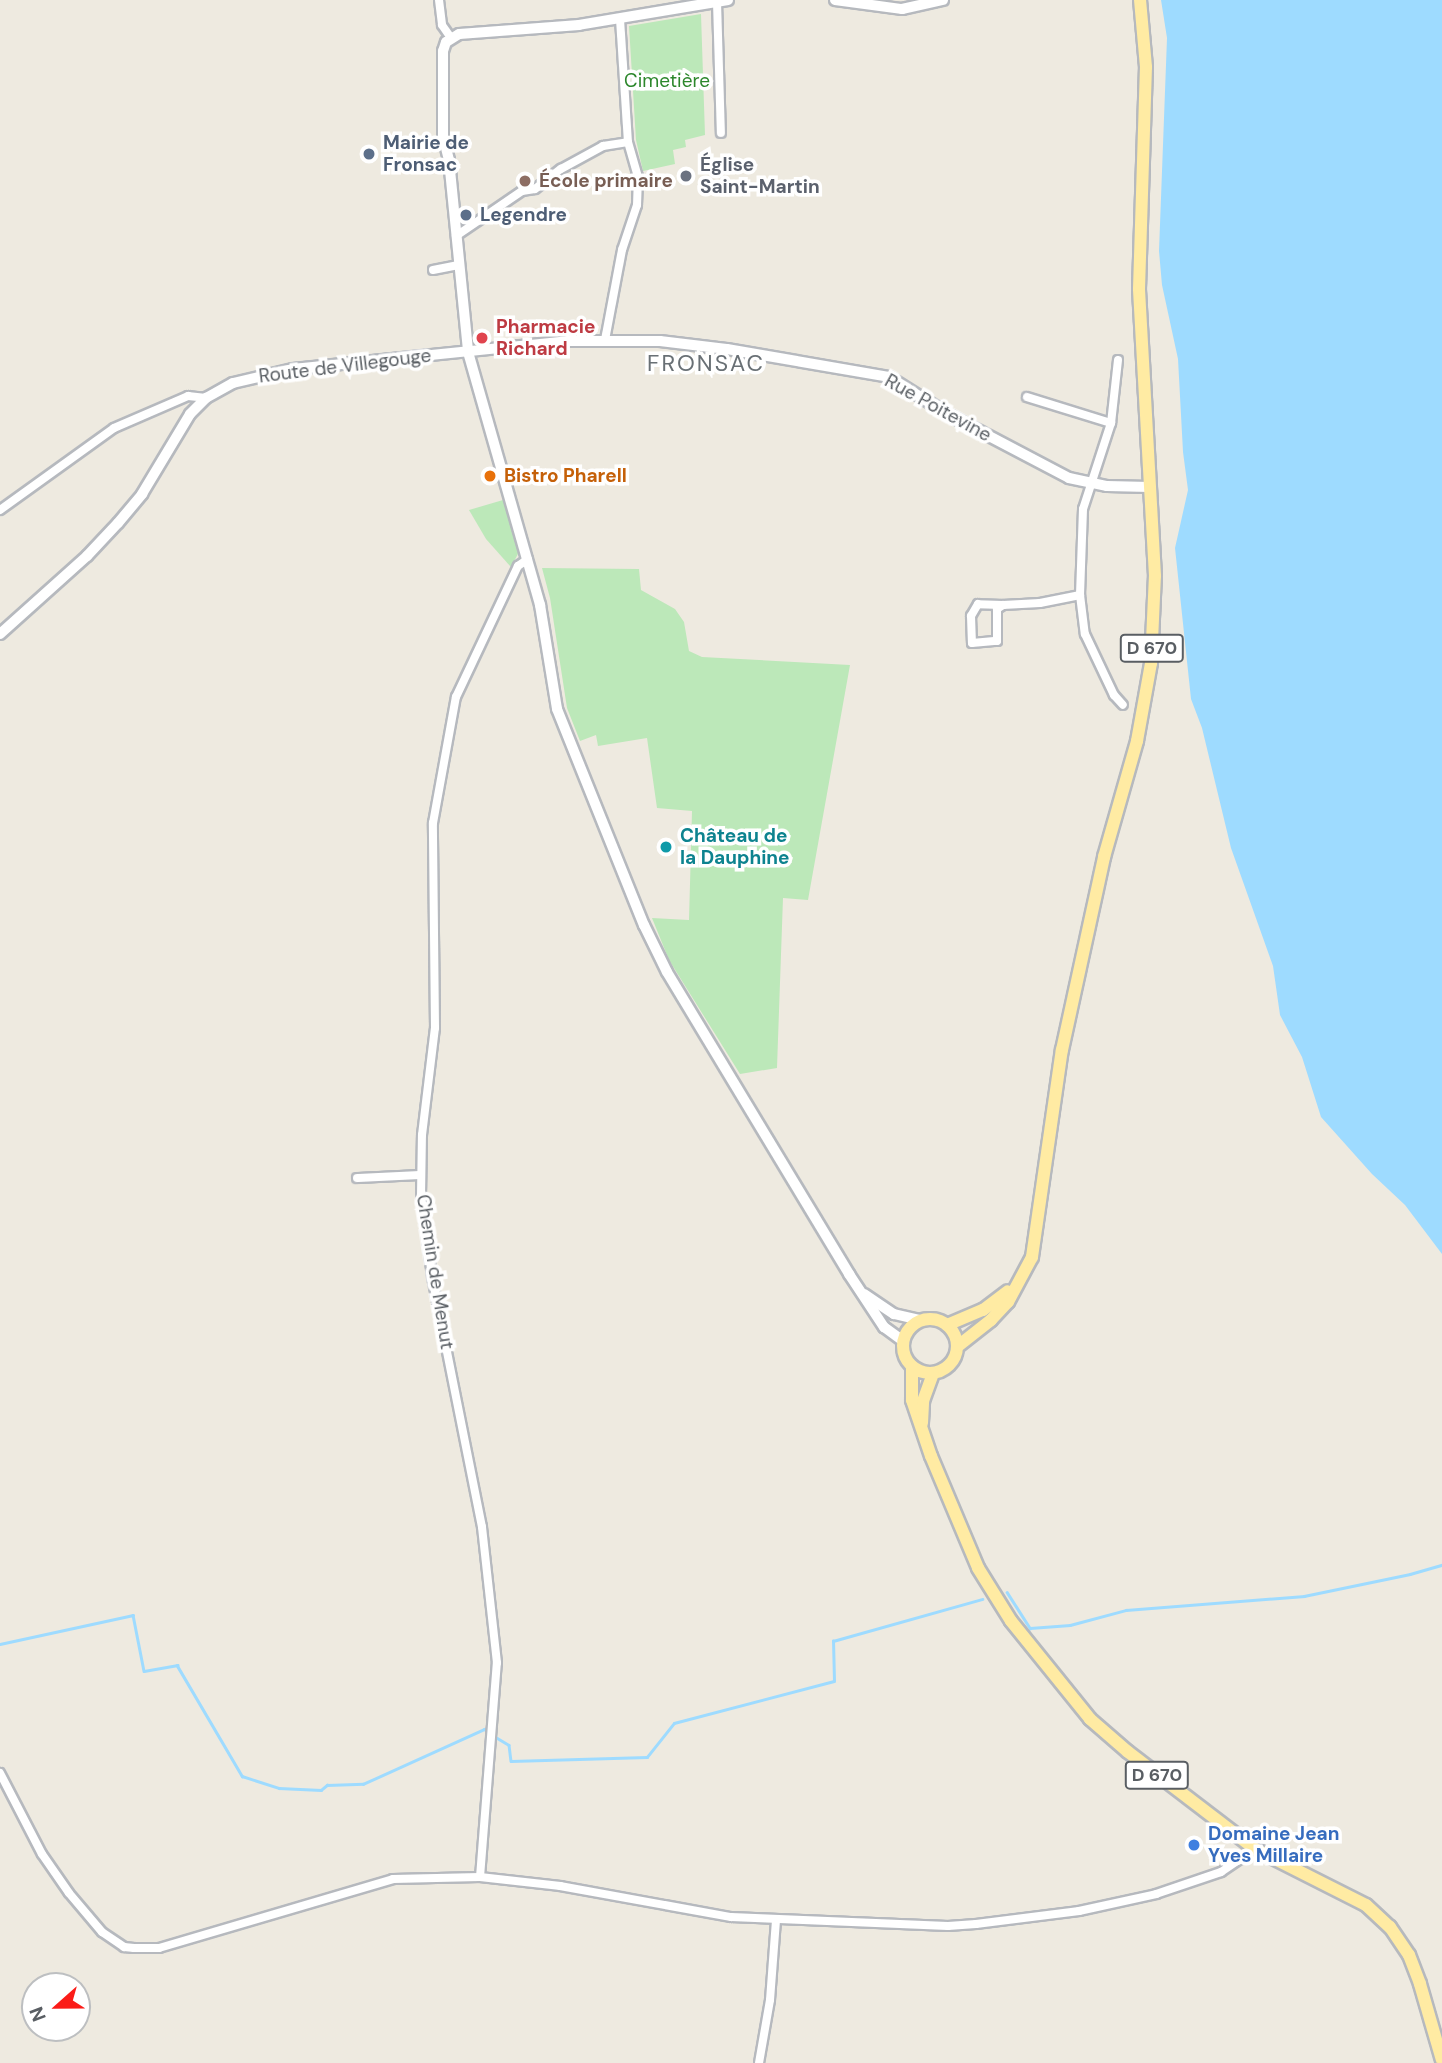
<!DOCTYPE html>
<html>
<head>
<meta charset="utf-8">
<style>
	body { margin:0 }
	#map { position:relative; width:1442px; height:2063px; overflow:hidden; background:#eeeae0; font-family:"DM Sans",sans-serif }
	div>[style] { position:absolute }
	.green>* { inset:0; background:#bce8b9 }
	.water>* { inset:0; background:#9edbff }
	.stream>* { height:2.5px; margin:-1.25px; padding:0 1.25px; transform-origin:1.25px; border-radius:1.25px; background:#9edbff }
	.roads { filter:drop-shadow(2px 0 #b6b9be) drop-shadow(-2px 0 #b6b9be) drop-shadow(0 2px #b6b9be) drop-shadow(0 -2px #b6b9be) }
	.minor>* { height:8px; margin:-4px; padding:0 4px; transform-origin:4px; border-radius:4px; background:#fff }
	.tertiary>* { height:10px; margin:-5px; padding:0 5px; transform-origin:5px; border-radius:5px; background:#fff }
	.primary>* { height:12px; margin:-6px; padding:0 6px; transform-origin:6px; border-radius:6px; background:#ffeba3 }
	.primary>.ring { margin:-6px; padding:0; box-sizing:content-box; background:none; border:12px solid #ffeba3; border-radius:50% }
	.dots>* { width:19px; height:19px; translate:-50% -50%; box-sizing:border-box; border:4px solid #fff; border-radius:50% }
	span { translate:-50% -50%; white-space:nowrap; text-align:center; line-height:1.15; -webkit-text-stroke:7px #fff; paint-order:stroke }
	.shield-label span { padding:2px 5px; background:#fff; border:2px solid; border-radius:5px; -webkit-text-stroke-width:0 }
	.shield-label { font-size:18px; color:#595e63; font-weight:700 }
	.park-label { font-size:19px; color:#2d872c }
	.service-label { font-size:19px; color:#4e5e75; font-weight:700 }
	.left { translate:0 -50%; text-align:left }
	.worship-label { font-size:19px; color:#5b616d; font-weight:700 }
	.education-label { font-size:19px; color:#785e54; font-weight:700 }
	.health-label { font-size:19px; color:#be3a42; font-weight:700 }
	.street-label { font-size:19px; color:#595e63 }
	.food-label { font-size:19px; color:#c56008; font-weight:700 }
	.culture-label { font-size:19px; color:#0d838f; font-weight:700 }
	.shop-label { font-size:19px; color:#366cbe; font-weight:700 }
	.quarter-label { font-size:23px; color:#697075; letter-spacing:2px }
	.north { position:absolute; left:21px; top:1972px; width:70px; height:70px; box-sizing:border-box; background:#fff; border:2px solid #bdbfc1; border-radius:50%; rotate:249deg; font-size:19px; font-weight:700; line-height:28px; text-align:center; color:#595e63 }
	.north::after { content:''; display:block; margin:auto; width:24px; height:32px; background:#fb1c18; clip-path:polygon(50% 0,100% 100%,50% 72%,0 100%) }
</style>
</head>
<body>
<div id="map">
	<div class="green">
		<div style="clip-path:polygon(701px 14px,705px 135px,685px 140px,686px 147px,673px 150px,675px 164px,643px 171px,636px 140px,629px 26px)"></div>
		<div style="clip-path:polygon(503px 500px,519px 552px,511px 567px,486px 539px,469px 510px)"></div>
		<div style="clip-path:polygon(542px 568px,639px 569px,641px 590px,675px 609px,684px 622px,689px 651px,702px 657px,850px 665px,808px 900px,783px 898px,777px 1068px,740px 1074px,669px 960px,652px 918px,689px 920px,692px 811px,657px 808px,647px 738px,598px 746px,596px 735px,580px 741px,567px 708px,550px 598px)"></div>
	</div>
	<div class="water">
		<div style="clip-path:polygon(1161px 0,1442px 0,1442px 1254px,1405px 1205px,1372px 1174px,1321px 1117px,1302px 1057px,1280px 1015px,1273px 966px,1231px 848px,1202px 728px,1191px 699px,1175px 548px,1188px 490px,1183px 452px,1178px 359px,1162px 285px,1159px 251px,1167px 38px)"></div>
	</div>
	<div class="stream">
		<div style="left:1007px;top:1592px;width:43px;rotate:57.4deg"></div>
		<div style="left:1030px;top:1628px;width:40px;rotate:-4.3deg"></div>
		<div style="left:1070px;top:1625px;width:58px;rotate:-15deg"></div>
		<div style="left:1126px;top:1610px;width:179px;rotate:-4.5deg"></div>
		<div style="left:1304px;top:1596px;width:108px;rotate:-11.7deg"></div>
		<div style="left:1410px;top:1574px;width:33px;rotate:-16deg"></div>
		<div style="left:0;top:1644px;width:136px;rotate:-12.3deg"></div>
		<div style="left:133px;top:1615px;width:57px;rotate:78.9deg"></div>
		<div style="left:144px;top:1671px;width:34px;rotate:-10deg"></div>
		<div style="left:177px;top:1665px;width:129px;rotate:59.6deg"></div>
		<div style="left:242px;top:1776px;width:39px;rotate:18deg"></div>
		<div style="left:279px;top:1788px;width:42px;rotate:2.7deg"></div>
		<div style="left:321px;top:1790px;width:8px;rotate:-40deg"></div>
		<div style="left:327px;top:1785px;width:36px;rotate:-2deg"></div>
		<div style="left:363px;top:1784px;width:133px;rotate:-24.4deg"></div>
		<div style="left:484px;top:1729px;width:4px;rotate:27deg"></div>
		<div style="left:494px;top:1736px;width:17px;rotate:31deg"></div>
		<div style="left:509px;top:1745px;width:16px;rotate:83deg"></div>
		<div style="left:511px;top:1761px;width:136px;rotate:-1.7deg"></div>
		<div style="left:647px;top:1757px;width:43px;rotate:-51.5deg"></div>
		<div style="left:674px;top:1723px;width:165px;rotate:-14.7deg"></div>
		<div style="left:834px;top:1681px;width:40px;rotate:-91.4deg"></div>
		<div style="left:833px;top:1641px;width:155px;rotate:-15.7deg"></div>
	</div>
	<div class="roads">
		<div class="minor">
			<div style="left:439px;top:0;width:25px;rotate:83deg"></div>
			<div style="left:442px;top:25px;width:16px;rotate:55deg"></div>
			<div style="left:717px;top:2px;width:131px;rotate:88.3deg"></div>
			<div style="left:620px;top:19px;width:123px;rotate:86.3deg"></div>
			<div style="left:456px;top:236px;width:80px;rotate:-34.3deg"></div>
			<div style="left:522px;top:191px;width:13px;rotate:-9deg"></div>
			<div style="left:535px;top:189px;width:33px;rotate:-38deg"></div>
			<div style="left:561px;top:169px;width:48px;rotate:-28.7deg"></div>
			<div style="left:603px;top:146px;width:25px;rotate:-9deg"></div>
			<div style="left:628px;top:142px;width:36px;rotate:74deg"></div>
			<div style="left:638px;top:177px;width:28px;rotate:92deg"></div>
			<div style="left:637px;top:205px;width:47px;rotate:108.4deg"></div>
			<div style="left:622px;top:250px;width:92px;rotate:100.7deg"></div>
			<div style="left:433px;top:270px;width:26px;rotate:-11deg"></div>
			<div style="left:1118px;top:360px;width:63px;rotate:96.3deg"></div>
			<div style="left:1111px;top:423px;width:90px;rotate:108deg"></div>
			<div style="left:1083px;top:509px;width:86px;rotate:92deg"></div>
			<div style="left:1080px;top:595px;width:39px;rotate:83deg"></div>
			<div style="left:1085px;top:634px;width:68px;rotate:64.6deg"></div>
			<div style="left:1114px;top:695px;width:13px;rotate:48deg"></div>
			<div style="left:1027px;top:397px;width:88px;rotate:17.2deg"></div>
			<div style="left:0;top:510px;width:140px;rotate:-35.7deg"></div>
			<div style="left:114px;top:428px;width:81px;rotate:-23.4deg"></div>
			<div style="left:188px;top:396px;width:18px;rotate:6deg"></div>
			<div style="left:1003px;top:605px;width:25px;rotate:-178deg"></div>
			<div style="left:978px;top:604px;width:14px;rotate:120deg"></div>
			<div style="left:971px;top:616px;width:27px;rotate:88deg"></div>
			<div style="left:972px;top:643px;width:25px;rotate:-5deg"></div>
			<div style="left:997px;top:641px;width:32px;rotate:-90deg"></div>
			<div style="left:997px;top:609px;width:7px;rotate:-34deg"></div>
			<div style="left:1003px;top:605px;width:37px;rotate:-3deg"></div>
			<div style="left:1040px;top:603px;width:41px;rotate:-11.3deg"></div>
			<div style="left:357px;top:1178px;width:64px;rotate:-2.7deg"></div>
			<div style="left:0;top:1773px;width:91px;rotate:62.6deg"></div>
			<div style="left:42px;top:1854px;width:47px;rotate:55.3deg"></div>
			<div style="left:69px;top:1893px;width:51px;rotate:49.8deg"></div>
			<div style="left:102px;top:1932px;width:27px;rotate:34deg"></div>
			<div style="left:124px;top:1947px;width:10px;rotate:6deg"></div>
			<div style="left:134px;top:1948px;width:25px"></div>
			<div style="left:159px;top:1948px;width:244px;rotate:-16.4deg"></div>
			<div style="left:393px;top:1879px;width:87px;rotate:-1.3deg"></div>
			<div style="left:480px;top:1877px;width:81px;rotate:6.4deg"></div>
			<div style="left:560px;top:1886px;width:174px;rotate:10.3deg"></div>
			<div style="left:731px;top:1917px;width:217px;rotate:2.4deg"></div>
			<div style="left:948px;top:1926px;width:28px;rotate:-4deg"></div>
			<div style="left:976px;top:1924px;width:104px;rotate:-7.2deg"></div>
			<div style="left:1079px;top:1911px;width:79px;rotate:-12.4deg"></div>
			<div style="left:1156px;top:1894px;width:69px;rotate:-18.7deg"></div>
			<div style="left:1221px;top:1872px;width:41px;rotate:-34.1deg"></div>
			<div style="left:480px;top:1877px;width:215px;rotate:-85.5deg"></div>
			<div style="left:497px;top:1663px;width:137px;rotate:-96.3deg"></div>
			<div style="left:482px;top:1527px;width:256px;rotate:-101.3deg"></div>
			<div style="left:432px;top:1276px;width:81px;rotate:-97.8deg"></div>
			<div style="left:421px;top:1196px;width:61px;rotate:-89.1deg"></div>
			<div style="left:422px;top:1135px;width:108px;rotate:-83.1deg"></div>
			<div style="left:435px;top:1028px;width:205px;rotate:-90.6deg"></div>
			<div style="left:433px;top:823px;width:128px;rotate:-79.7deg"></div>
			<div style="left:456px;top:697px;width:145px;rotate:-64.7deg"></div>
			<div style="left:518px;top:566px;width:12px;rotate:-35deg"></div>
			<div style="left:759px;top:2063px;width:64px;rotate:-80.1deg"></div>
			<div style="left:770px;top:2000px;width:80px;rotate:-85.7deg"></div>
		</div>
		<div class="tertiary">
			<div style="left:728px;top:0;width:151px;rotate:170.5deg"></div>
			<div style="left:579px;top:25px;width:120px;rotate:175.7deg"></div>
			<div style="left:459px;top:34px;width:15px;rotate:148deg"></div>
			<div style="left:446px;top:42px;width:9px;rotate:108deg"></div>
			<div style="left:443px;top:51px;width:85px;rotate:90deg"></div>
			<div style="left:443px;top:136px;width:25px;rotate:76deg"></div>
			<div style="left:449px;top:160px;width:193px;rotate:84.3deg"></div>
			<div style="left:468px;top:352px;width:263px;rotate:74.1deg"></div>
			<div style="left:540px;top:605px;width:105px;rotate:80.7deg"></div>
			<div style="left:557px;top:709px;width:233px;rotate:68.1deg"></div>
			<div style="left:644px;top:925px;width:52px;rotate:63.9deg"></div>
			<div style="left:667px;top:972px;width:353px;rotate:58.9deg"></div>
			<div style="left:849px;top:1274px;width:64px;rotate:56.6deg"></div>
			<div style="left:884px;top:1327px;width:24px;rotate:36deg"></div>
			<div style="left:835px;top:0;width:68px;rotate:7.7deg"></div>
			<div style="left:902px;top:9px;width:42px;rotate:-12.4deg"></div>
			<div style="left:0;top:634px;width:117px;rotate:-41.9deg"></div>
			<div style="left:87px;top:556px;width:45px;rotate:-46.8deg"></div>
			<div style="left:118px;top:523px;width:38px;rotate:-50deg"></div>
			<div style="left:142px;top:494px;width:93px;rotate:-59deg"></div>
			<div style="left:190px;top:414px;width:23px;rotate:-45deg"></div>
			<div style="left:206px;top:398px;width:31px;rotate:-29deg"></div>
			<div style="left:233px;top:383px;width:62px;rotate:-13.1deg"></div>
			<div style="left:293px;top:369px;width:276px;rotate:-5.8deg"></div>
			<div style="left:568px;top:341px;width:92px"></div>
			<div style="left:660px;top:341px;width:67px;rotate:6.8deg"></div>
			<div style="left:727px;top:349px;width:164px;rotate:9.8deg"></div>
			<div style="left:889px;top:377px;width:73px;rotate:32.2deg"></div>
			<div style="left:951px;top:416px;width:133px;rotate:27.7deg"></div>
			<div style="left:1069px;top:478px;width:39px;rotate:12deg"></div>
			<div style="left:1107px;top:486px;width:43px;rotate:1.3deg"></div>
			<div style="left:864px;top:1294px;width:36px;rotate:34deg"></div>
			<div style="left:894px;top:1314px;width:27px;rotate:13deg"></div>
		</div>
		<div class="primary">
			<div class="ring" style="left:903px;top:1319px;width:42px;height:42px"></div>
			<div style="left:947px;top:1325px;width:39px;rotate:-23deg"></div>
			<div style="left:983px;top:1310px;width:31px;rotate:-37deg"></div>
			<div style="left:958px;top:1346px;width:42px;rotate:-38.2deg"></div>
			<div style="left:991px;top:1320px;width:25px;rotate:-47deg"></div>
			<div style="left:1008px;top:1302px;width:51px;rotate:-61.9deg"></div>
			<div style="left:1032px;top:1257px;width:209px;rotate:-81.8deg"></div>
			<div style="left:1062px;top:1050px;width:198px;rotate:-77.7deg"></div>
			<div style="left:1104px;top:857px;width:121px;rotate:-74.1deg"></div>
			<div style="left:1137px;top:741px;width:79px;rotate:-79.8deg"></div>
			<div style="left:1151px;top:663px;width:87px;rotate:-87.4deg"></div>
			<div style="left:1155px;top:576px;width:287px;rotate:-93.2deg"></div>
			<div style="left:1139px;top:289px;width:222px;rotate:-88.2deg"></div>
			<div style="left:1146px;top:67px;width:67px;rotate:-95.1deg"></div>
			<div style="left:912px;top:1367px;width:33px;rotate:90deg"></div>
			<div style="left:912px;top:1400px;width:59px;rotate:71.3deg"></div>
			<div style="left:931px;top:1456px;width:121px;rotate:67.2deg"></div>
			<div style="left:978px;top:1568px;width:62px;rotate:58.1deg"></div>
			<div style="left:1011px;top:1621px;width:126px;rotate:51.1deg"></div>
			<div style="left:1090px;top:1719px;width:50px;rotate:41deg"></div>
			<div style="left:1128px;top:1752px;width:160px;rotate:37.4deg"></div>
			<div style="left:1255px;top:1849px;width:124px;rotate:26.8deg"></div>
			<div style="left:1366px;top:1905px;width:33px;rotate:43deg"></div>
			<div style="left:1390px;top:1927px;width:34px;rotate:56deg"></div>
			<div style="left:1409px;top:1955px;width:31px;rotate:69deg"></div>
			<div style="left:1420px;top:1984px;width:79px;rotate:73.9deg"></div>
			<div style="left:922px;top:1423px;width:22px;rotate:-87deg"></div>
			<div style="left:923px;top:1401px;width:29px;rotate:-70deg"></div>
		</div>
	</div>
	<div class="dots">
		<div style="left:369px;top:154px;background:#5c6f8a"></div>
		<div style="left:686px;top:176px;background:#6b7280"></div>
		<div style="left:525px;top:181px;background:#8d6e63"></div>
		<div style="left:466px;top:215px;background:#5c6f8a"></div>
		<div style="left:482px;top:338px;background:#e0444e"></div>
		<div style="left:490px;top:476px;background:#e8710a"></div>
		<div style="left:666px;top:847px;background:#0f9aa8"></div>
		<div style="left:1194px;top:1845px;background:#3f7fe0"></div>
	</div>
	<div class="shield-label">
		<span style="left:1152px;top:648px">D 670</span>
		<span style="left:1157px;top:1775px">D 670</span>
	</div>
	<div class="park-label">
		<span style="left:667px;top:81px">Cimetière</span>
	</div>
	<div class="service-label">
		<span class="left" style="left:383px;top:154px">Mairie de<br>Fronsac</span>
		<span class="left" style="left:480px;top:215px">Legendre</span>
	</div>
	<div class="worship-label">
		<span class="left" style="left:700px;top:176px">Église<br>Saint-Martin</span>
	</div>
	<div class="education-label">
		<span class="left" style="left:539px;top:181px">École primaire</span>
	</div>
	<div class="health-label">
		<span class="left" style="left:496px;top:338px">Pharmacie<br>Richard</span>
	</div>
	<div class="street-label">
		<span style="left:345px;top:366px;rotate:-7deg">Route de Villegouge</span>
		<span style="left:938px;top:408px;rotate:29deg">Rue Poitevine</span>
		<span style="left:435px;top:1272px;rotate:81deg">Chemin de Menut</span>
	</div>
	<div class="food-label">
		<span class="left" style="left:504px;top:476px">Bistro Pharell</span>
	</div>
	<div class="culture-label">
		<span class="left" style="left:680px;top:847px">Château de<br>la Dauphine</span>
	</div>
	<div class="shop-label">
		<span class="left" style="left:1208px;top:1845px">Domaine Jean<br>Yves Millaire</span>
	</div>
	<div class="quarter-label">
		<span style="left:706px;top:363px">FRONSAC</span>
	</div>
	<div class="north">N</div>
</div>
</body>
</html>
